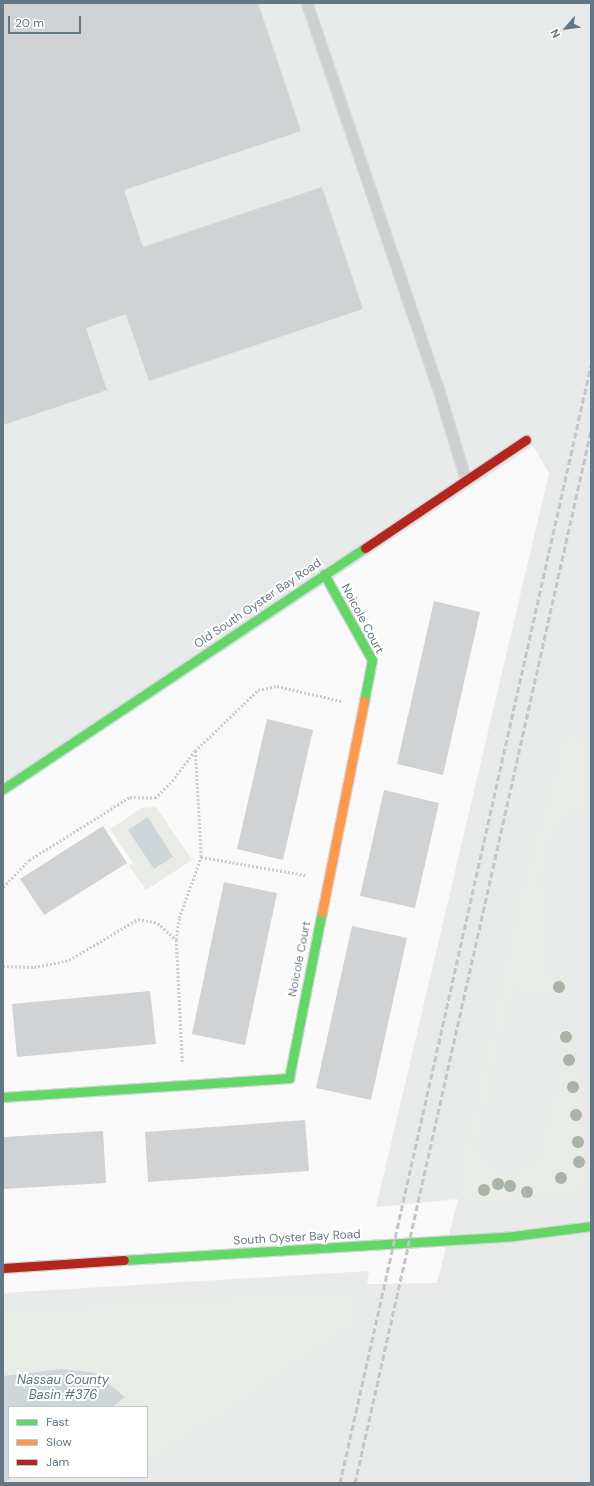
<!DOCTYPE html>
<html>
<head>
<meta charset="utf-8">
<style>
	body { margin:0 }
	#map { position:relative; width:594px; height:1486px; overflow:hidden; background:#f9f9f9; font-family:"DM Sans",sans-serif }
	div>[style] { position:absolute }
	.built>* { inset:0; background:#e8e9e9 }
	.green>* { inset:0; background:#e8ebe6 }
	.water>* { inset:0; background:#ced6d9 }
	.building>* { inset:0; background:#d0d2d3 }
	.path>* { height:2.5px; margin-top:-1.25px; transform-origin:0; background:repeating-linear-gradient(90deg,#cbcccd 0 2px,transparent 0 4px) }
	.roads { filter:drop-shadow(1px 0 #d5d6d7) drop-shadow(-1px 0 #d5d6d7) drop-shadow(0 1px #d5d6d7) drop-shadow(0 -1px #d5d6d7) }
	.lane>* { height:10px; margin:-5px; padding:0 5px; transform-origin:5px; border-radius:5px; background:#cecfd0 }
	.fast>* { height:9px; margin:-4.5px; padding:0 4.5px; transform-origin:4.5px; border-radius:4.5px; background:#63d668 }
	.slow>* { height:9px; margin:-4.5px; padding:0 4.5px; transform-origin:4.5px; border-radius:4.5px; background:#ff974d }
	.jam>* { height:9px; margin:-4.5px; padding:0 4.5px; transform-origin:4.5px; border-radius:4.5px; background:#b3261e }
	.rail>* { height:3px; margin-top:-1.5px; transform-origin:0; background:repeating-linear-gradient(90deg,#c3c5c6 0 6px,transparent 0 9px) }
	.trees>* { width:12px; height:12px; margin:-6px; border-radius:50%; background:#a9b3a7 }
	span { translate:-50% -50%; white-space:nowrap; text-align:center; line-height:1.15; -webkit-text-stroke:4px #fff; paint-order:stroke }
	.street-label { font-size:12px; color:#657683 }
	.water-label { font-size:13px; color:#60757c; font-style:italic }
	.frame { position:absolute; inset:0; border:4px solid #657683; pointer-events:none }
	.legend { position:absolute; left:8px; top:1406px; width:140px; height:72px; box-sizing:border-box; background:#fff; border:1px solid #c1c8cd; margin:0; padding:5px 7px; list-style:none; font-size:12px; color:#657683 }
	.legend li { display:flex; align-items:center; gap:8px; height:20px }
	.legend b { width:20px; border:1px solid #c1c8cd }
	.north { position:absolute; left:546px; top:8px; width:40px; height:40px; -webkit-text-stroke:3px #fff; paint-order:stroke; rotate:242deg; font-size:11px; font-weight:700; line-height:16px; text-align:center; color:#657683 }
	.north::after { content:''; display:block; margin:auto; width:14px; height:18px; background:#657683; clip-path:polygon(50% 0,100% 100%,50% 72%,0 100%) }
	.scale { position:absolute; left:8px; top:16px; width:73px; height:18px; box-sizing:border-box; border:2px solid #657683; border-top:0; padding-left:5px; font-size:12px; line-height:14px; white-space:nowrap; color:#657683; -webkit-text-stroke:3px #fff; paint-order:stroke }
</style>
</head>
<body>
<div id="map">
	<div class="built">
		<div style="clip-path:polygon(evenodd,3px 3px,591px 3px,591px 1483px,3px 1483px,3px 1293px,369px 1271px,367px 1284px,437px 1283px,458px 1199px,376px 1207px,549px 473px,533px 446px,3px 797px,3px 3px,9px 1407px,147px 1407px,147px 1477px,9px 1477px,9px 1407px)"></div>
	</div>
	<div class="green">
		<div style="clip-path:polygon(565px 735px,591px 741px,591px 800px,561px 821px,545px 850px,541px 879px,550px 980px,566px 978px,569px 980px,570px 991px,558px 999px,512px 988px,475px 1154px,488px 1158px,491px 1162px,490px 1169px,517px 1175px,518px 1166px,523px 1162px,538px 1164px,564px 1047px,550px 1044px,547px 1039px,550px 1032px,565px 1027px,572px 1032px,579px 1076px,586px 1174px,583px 1186px,573px 1193px,482px 1201px,466px 1199px,457px 1186px,522px 888px)"></div>
		<div style="clip-path:polygon(156px 807px,192px 860px,146px 890px,129px 866px,133px 863px,110px 829px,142px 808px)"></div>
		<div style="clip-path:polygon(351px 1291px,352px 1326px,147px 1463px,147px 1407px,112px 1407px,125px 1397px,62px 1369px,3px 1376px,3px 1311px)"></div>
		<div style="clip-path:polygon(13px 1477px,127px 1477px,118px 1483px,3px 1483px)"></div>
	</div>
	<div class="water">
		<div style="clip-path:polygon(148px 817px,173px 857px,154px 869px,128px 830px)"></div>
		<div style="clip-path:polygon(62px 1369px,95px 1373px,125px 1397px,112px 1407px,9px 1407px,9px 1477px,13px 1477px,3px 1483px,3px 1376px)"></div>
	</div>
	<div class="building">
		<div style="clip-path:polygon(3px 3px,258px 3px,301px 131px,124px 190px,143px 247px,322px 187px,363px 309px,149px 381px,126px 314px,86px 328px,107px 390px,3px 425px)"></div>
		<div style="clip-path:polygon(434px 601px,480px 612px,443px 775px,397px 764px)"></div>
		<div style="clip-path:polygon(267px 719px,313px 730px,283px 860px,237px 849px)"></div>
		<div style="clip-path:polygon(384px 790px,439px 803px,415px 908px,360px 896px)"></div>
		<div style="clip-path:polygon(103px 826px,127px 863px,44px 915px,20px 879px)"></div>
		<div style="clip-path:polygon(224px 882px,277px 893px,245px 1045px,192px 1034px)"></div>
		<div style="clip-path:polygon(352px 926px,407px 938px,371px 1100px,316px 1088px)"></div>
		<div style="clip-path:polygon(150px 991px,156px 1044px,17px 1057px,12px 1004px)"></div>
		<div style="clip-path:polygon(305px 1120px,309px 1171px,148px 1182px,145px 1132px)"></div>
		<div style="clip-path:polygon(103px 1131px,106px 1183px,3px 1189px,3px 1137px)"></div>
	</div>
	<div class="path">
		<div style="left:201px;top:857px;width:106px;rotate:9.8deg"></div>
		<div style="left:3px;top:887px;width:37px;rotate:-46deg"></div>
		<div style="left:29px;top:860px;width:119px;rotate:-32deg"></div>
		<div style="left:130px;top:797px;width:25px;rotate:2deg"></div>
		<div style="left:155px;top:798px;width:24px;rotate:-45deg"></div>
		<div style="left:172px;top:781px;width:38px;rotate:-53deg"></div>
		<div style="left:195px;top:751px;width:88px;rotate:-44.1deg"></div>
		<div style="left:258px;top:690px;width:19px;rotate:-12deg"></div>
		<div style="left:277px;top:686px;width:66px;rotate:13.2deg"></div>
		<div style="left:3px;top:966px;width:31px;rotate:2deg"></div>
		<div style="left:34px;top:967px;width:36px;rotate:-11deg"></div>
		<div style="left:69px;top:960px;width:80px;rotate:-30.7deg"></div>
		<div style="left:138px;top:919px;width:20px;rotate:11deg"></div>
		<div style="left:158px;top:923px;width:25px;rotate:43deg"></div>
		<div style="left:182px;top:1062px;width:122px;rotate:-92.8deg"></div>
		<div style="left:176px;top:940px;width:22px;rotate:-82deg"></div>
		<div style="left:179px;top:918px;width:65px;rotate:-70.2deg"></div>
		<div style="left:201px;top:857px;width:106px;rotate:-93.2deg"></div>
	</div>
	<div class="roads">
		<div class="lane">
			<div style="left:307px;top:3px;width:406px;rotate:71.2deg"></div>
			<div style="left:438px;top:387px;width:97px;rotate:73.2deg"></div>
		</div>
		<div class="fast">
			<div style="left:324px;top:574px;width:98px;rotate:60.8deg"></div>
			<div style="left:372px;top:660px;width:42px;rotate:101deg"></div>
			<div style="left:3px;top:789px;width:435px;rotate:-33.7deg"></div>
			<div style="left:3px;top:1097px;width:287px;rotate:-3.8deg"></div>
			<div style="left:289px;top:1078px;width:169px;rotate:-78.8deg"></div>
			<div style="left:124px;top:1260px;width:390px;rotate:-3.5deg"></div>
			<div style="left:513px;top:1236px;width:79px;rotate:-7.3deg"></div>
		</div>
		<div class="slow">
			<div style="left:322px;top:912px;width:215px;rotate:-78.7deg"></div>
		</div>
		<div class="jam">
			<div style="left:365px;top:548px;width:194px;rotate:-33.9deg"></div>
			<div style="left:3px;top:1268px;width:121px;rotate:-3.8deg"></div>
		</div>
	</div>
	<div class="rail">
		<div style="left:340px;top:1483px;width:1146px;rotate:-77.35deg"></div>
		<div style="left:355px;top:1483px;width:1078px;rotate:-77.36deg"></div>
	</div>
	<div class="trees">
		<div style="left:559px;top:987px"></div>
		<div style="left:566px;top:1037px"></div>
		<div style="left:569px;top:1060px"></div>
		<div style="left:573px;top:1087px"></div>
		<div style="left:576px;top:1115px"></div>
		<div style="left:578px;top:1142px"></div>
		<div style="left:579px;top:1162px"></div>
		<div style="left:561px;top:1178px"></div>
		<div style="left:498px;top:1184px"></div>
		<div style="left:510px;top:1186px"></div>
		<div style="left:484px;top:1190px"></div>
		<div style="left:527px;top:1192px"></div>
	</div>
	<div class="street-label">
		<span style="left:258px;top:604px;rotate:-34deg">Old South Oyster Bay Road</span>
		<span style="left:362px;top:619px;rotate:62deg">Noicole Court</span>
		<span style="left:300px;top:959px;rotate:-79deg">Noicole Court</span>
		<span style="left:297px;top:1238px;rotate:-3deg">South Oyster Bay Road</span>
	</div>
	<div class="water-label">
		<span style="left:63px;top:1388px">Nassau County<br>Basin #376</span>
	</div>
	<div class="frame"></div>
	<ul class="legend">
	<li><b style="height:5px;background:#63d668"></b>Fast</li>
	<li><b style="height:5px;background:#ff974d"></b>Slow</li>
	<li><b style="height:5px;background:#b3261e"></b>Jam</li>
	</ul>
	<div class="north">N</div>
	<div class="scale">20 m</div>
</div>
</body>
</html>
